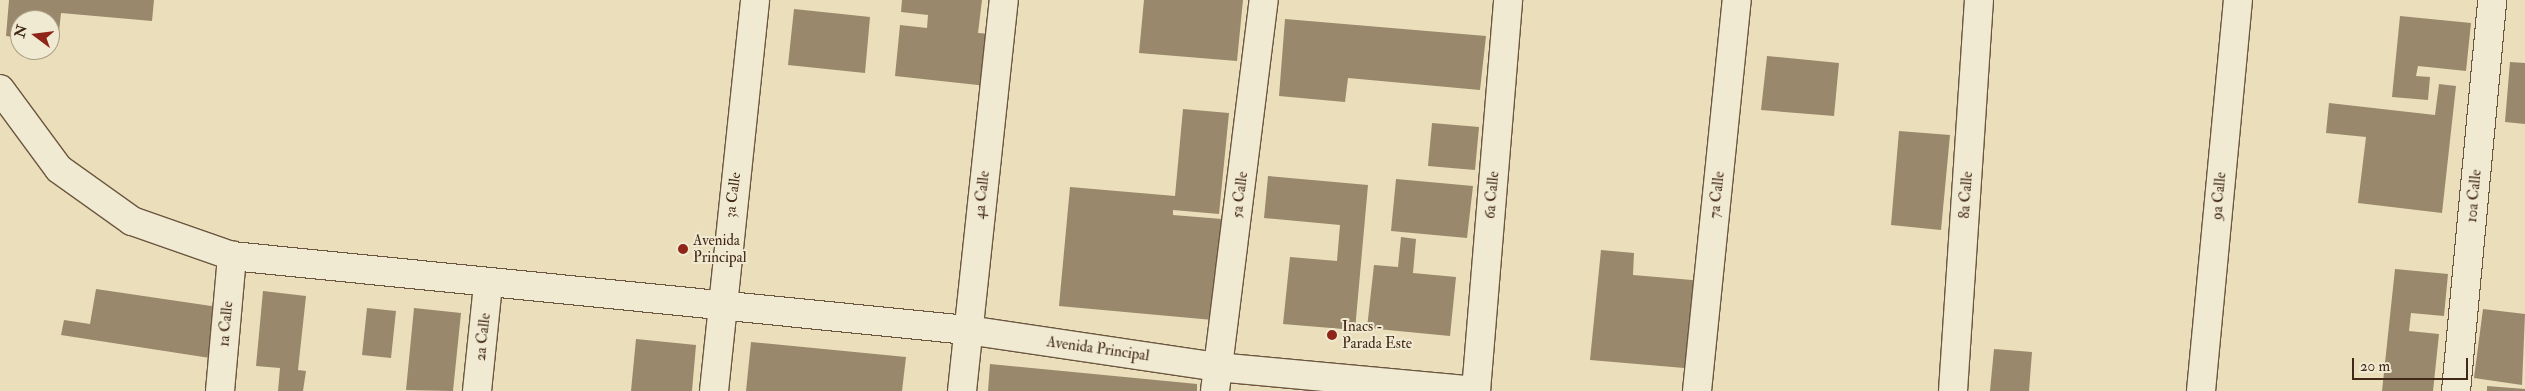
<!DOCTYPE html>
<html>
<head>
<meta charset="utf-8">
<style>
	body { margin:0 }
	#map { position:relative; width:2525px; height:391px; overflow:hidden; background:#eadfba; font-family:"IM FELL Double Pica",serif }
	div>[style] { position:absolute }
	.building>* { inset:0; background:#99886c }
	.roads { filter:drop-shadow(1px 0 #6c5640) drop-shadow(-1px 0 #6c5640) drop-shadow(0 1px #6c5640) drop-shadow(0 -1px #6c5640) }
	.minor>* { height:28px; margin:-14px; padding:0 14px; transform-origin:14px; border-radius:14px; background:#f1ead2 }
	.dots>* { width:14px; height:14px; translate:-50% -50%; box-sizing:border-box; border:2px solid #f1ead2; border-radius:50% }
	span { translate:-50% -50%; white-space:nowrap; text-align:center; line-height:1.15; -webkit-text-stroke:4px #f1ead2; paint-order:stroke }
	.street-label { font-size:15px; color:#422917 }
	.poi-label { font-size:15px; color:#422917 }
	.left { translate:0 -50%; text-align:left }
	.north { position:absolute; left:10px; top:10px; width:50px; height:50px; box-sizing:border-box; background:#f1ead2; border:1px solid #ab9d87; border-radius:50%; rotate:285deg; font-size:14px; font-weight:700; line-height:20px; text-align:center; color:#422917 }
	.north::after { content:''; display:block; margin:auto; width:18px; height:22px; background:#8f2418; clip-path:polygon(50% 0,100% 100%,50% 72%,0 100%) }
	.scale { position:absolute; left:2352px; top:358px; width:116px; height:22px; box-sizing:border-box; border:2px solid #422917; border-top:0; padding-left:6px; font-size:15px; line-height:18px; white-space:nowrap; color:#422917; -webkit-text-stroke:4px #f1ead2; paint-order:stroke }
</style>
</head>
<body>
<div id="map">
	<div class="building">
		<div style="clip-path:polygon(9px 0,154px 0,152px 21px,61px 13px,58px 41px,50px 40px,50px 20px,20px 20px,20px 38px,6px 36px)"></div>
		<div style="clip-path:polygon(902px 0,982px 0,978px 33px,993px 34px,987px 86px,895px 76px,900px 25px,927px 28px,928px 15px,901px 12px)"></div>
		<div style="clip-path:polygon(1144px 0,1243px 0,1237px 61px,1139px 53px)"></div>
		<div style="clip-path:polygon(794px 9px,870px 17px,865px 73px,788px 65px)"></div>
		<div style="clip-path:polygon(2400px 16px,2471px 23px,2466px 71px,2418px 66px,2416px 76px,2430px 77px,2428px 100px,2392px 97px)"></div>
		<div style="clip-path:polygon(1285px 19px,1486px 36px,1480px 90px,1348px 78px,1345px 102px,1279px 96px)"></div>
		<div style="clip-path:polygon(1767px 56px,1839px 63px,1834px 116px,1761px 110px)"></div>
		<div style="clip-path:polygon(2510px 62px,2525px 63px,2525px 124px,2505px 122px)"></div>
		<div style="clip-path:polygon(2439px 84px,2456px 86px,2442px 213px,2358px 203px,2366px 137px,2326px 133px,2329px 103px,2435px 115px)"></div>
		<div style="clip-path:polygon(1183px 109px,1229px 113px,1219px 214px,1173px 210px,1173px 215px,1222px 219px,1213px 320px,1059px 306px,1070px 187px,1175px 196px)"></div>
		<div style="clip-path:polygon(1432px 123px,1479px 127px,1475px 170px,1428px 166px)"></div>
		<div style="clip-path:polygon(1899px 131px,1950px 135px,1941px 230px,1891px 225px)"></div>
		<div style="clip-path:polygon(1268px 176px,1368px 185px,1355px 330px,1283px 324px,1290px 257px,1337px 261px,1340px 225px,1264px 218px)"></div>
		<div style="clip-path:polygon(1396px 179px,1473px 186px,1467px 238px,1391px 231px)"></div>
		<div style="clip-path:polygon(1401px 237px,1416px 239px,1413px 273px,1456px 277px,1450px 336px,1367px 328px,1374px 265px,1398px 267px)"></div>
		<div style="clip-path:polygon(1601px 250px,1634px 253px,1633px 275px,1704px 281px,1696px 369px,1590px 360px)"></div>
		<div style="clip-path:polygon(2395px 269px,2448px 274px,2444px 316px,2411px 313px,2409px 331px,2439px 334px,2433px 391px,2382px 391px)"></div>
		<div style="clip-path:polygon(96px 289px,218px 307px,210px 358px,61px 335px,64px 320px,90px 324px)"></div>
		<div style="clip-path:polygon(263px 291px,306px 296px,298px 370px,306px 371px,303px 391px,278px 391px,280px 368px,256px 366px)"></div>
		<div style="clip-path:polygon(367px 308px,396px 311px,391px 358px,362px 355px)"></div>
		<div style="clip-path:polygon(414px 308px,461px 313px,453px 391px,406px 390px)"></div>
		<div style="clip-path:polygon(2483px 309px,2525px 314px,2522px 385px,2474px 378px)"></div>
		<div style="clip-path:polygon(636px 339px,696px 345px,692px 391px,631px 391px)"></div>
		<div style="clip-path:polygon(751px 342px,906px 357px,902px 391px,746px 391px)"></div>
		<div style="clip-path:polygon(1994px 349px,2032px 352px,2029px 391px,1990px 391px)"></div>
		<div style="clip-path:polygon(990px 364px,1197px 384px,1197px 391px,988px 391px)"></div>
		<div style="clip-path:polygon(2487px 386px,2525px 389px,2525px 391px,2487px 391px)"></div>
	</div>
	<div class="roads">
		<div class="minor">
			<div style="left:0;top:89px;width:99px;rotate:53.6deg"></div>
			<div style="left:59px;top:169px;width:90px;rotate:35.5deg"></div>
			<div style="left:132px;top:221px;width:106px;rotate:19.3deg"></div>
			<div style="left:232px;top:256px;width:739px;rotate:5.75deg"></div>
			<div style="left:967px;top:330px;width:253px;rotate:8.4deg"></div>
			<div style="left:1217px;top:367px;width:260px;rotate:5.3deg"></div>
			<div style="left:220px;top:391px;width:136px;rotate:-84.9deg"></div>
			<div style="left:477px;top:391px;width:108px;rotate:-84.1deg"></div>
			<div style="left:714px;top:391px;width:393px;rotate:-84deg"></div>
			<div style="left:962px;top:391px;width:393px;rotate:-83.9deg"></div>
			<div style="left:1215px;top:391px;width:394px;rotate:-82.9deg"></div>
			<div style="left:1476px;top:391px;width:392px;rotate:-85.3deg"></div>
			<div style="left:1697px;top:391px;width:393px;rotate:-84.2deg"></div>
			<div style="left:1953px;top:391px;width:392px;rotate:-86.2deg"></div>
			<div style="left:2201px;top:391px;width:393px;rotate:-84.6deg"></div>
			<div style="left:2456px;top:391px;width:393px;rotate:-84.7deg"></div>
		</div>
	</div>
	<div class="dots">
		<div style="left:683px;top:249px;background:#8f2418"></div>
		<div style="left:1332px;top:335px;background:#8f2418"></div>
	</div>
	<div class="street-label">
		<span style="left:733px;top:195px;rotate:-83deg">3a Calle</span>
		<span style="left:982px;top:195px;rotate:-84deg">4a Calle</span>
		<span style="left:1240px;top:195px;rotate:-83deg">5a Calle</span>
		<span style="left:1492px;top:195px;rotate:-85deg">6a Calle</span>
		<span style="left:1717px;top:195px;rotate:-84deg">7a Calle</span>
		<span style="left:1966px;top:195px;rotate:-86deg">8a Calle</span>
		<span style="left:2219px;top:196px;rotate:-85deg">9a Calle</span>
		<span style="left:2474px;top:196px;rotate:-85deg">10a Calle</span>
		<span style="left:226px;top:324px;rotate:-85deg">1a Calle</span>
		<span style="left:483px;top:337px;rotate:-84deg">2a Calle</span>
		<span style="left:1098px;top:349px;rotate:8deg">Avenida Principal</span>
	</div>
	<div class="poi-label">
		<span class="left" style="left:693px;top:249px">Avenida<br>Principal</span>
		<span class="left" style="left:1342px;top:335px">Inacs -<br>Parada Este</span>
	</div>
	<div class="north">N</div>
	<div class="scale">20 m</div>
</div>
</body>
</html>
